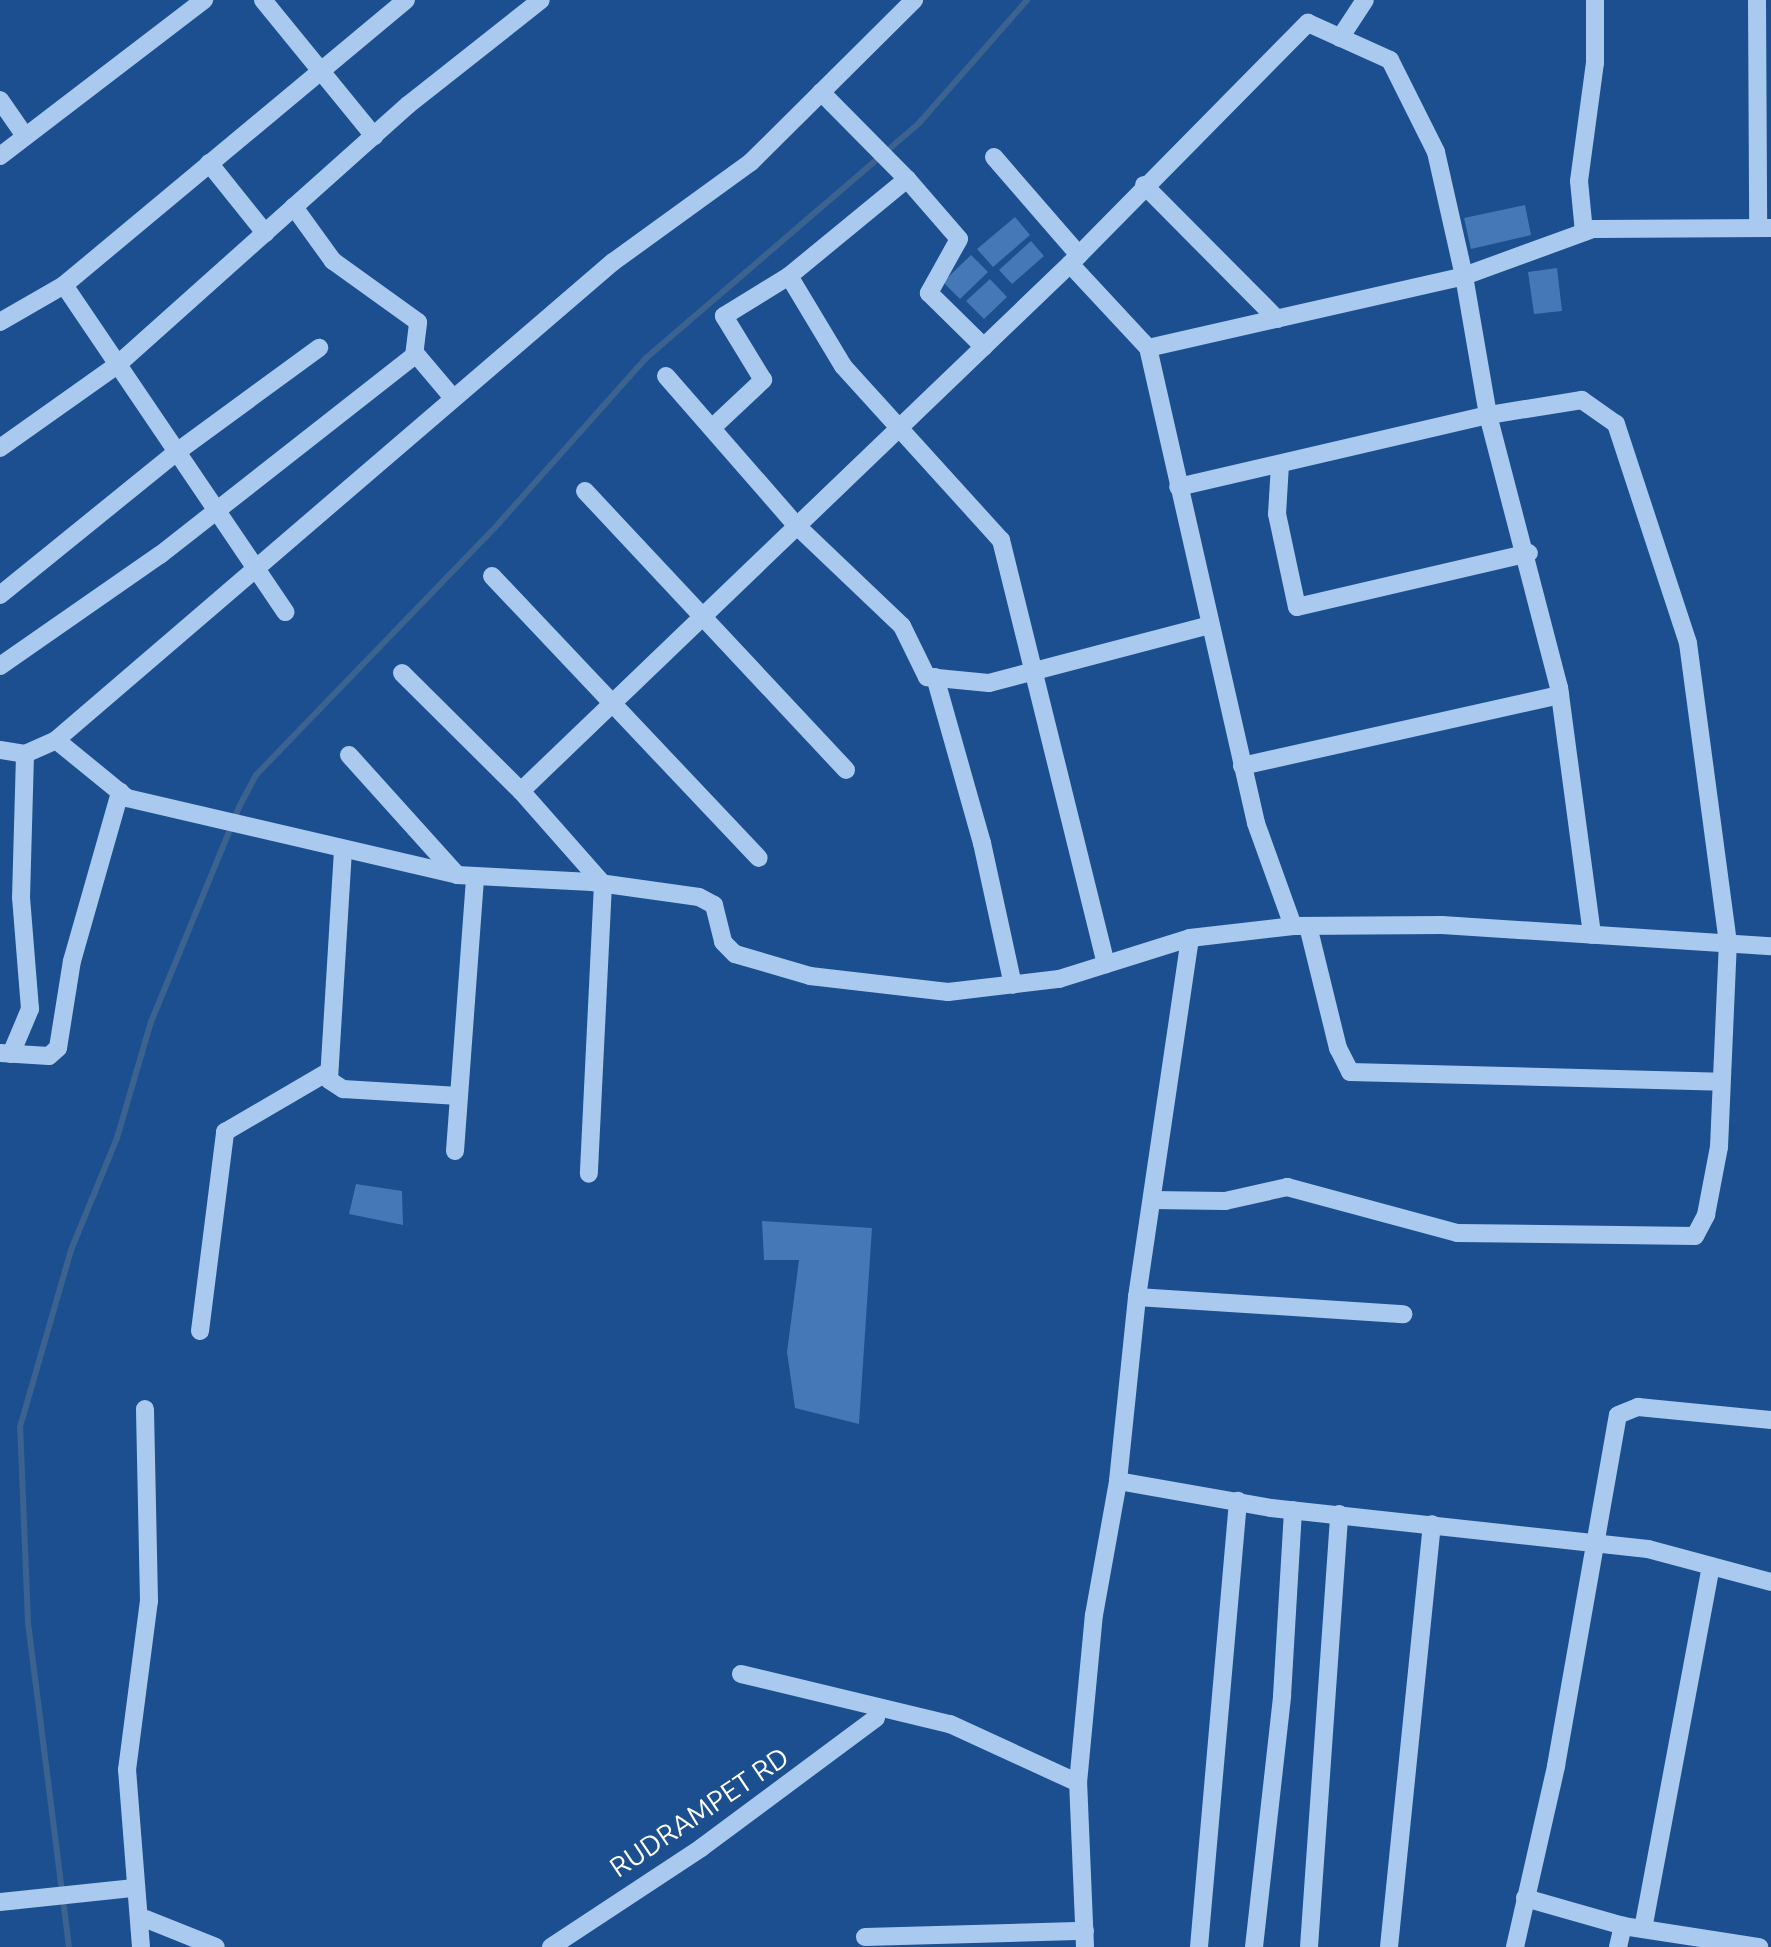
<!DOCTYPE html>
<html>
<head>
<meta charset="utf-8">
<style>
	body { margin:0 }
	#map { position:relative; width:1771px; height:1947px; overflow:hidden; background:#1b4f8f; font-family:Ubuntu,sans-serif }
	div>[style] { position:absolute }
	.stream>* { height:6px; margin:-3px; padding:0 3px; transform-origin:3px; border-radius:3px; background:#3c6290 }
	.building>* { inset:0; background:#4478b7 }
	.minor>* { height:18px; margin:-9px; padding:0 9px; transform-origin:9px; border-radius:9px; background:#a9c9ee }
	span { translate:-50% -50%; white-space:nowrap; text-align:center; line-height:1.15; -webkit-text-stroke:10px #1b4f8f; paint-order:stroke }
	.street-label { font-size:28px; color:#fff }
</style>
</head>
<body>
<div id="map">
	<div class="stream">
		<div style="left:69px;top:1947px;width:328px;rotate:-97.2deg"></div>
		<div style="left:28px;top:1622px;width:195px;rotate:-92.3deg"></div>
		<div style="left:20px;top:1427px;width:184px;rotate:-73.9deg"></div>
		<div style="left:71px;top:1250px;width:121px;rotate:-67.7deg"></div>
		<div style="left:117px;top:1138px;width:121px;rotate:-73.7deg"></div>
		<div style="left:151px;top:1022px;width:232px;rotate:-67.7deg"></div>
		<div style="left:239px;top:807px;width:36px;rotate:-62deg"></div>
		<div style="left:256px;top:775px;width:350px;rotate:-46deg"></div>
		<div style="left:499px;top:523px;width:221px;rotate:-48.3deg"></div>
		<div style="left:646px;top:358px;width:362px;rotate:-40.7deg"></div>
		<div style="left:920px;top:122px;width:162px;rotate:-48.7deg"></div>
	</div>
	<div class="building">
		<div style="clip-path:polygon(1525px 205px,1531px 235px,1471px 249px,1464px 218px)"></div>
		<div style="clip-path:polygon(1015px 217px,1030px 235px,993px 267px,977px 249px)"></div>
		<div style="clip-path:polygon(1031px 241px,1044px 256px,1012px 284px,999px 270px)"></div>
		<div style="clip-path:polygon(971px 255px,988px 272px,960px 299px,943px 282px)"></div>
		<div style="clip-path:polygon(1557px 268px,1562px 311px,1534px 314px,1528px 272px)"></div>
		<div style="clip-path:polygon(990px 279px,1007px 297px,984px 319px,966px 301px)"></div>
		<div style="clip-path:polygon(356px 1184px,402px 1191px,403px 1225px,349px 1214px)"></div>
		<div style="clip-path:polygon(762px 1221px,872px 1228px,859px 1424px,795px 1408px,787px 1352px,799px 1260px,764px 1260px)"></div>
	</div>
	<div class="minor">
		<div style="left:263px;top:0;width:176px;rotate:50.8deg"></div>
		<div style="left:1757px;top:0;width:228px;rotate:89.7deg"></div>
		<div style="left:1340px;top:38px;width:45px;rotate:-56.7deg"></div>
		<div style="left:821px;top:92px;width:122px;rotate:45.3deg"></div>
		<div style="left:0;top:100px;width:44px;rotate:55.2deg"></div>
		<div style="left:0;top:156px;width:257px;rotate:-37.4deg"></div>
		<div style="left:994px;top:157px;width:130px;rotate:49.1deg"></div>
		<div style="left:209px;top:163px;width:90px;rotate:51.3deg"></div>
		<div style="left:1144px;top:185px;width:189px;rotate:45.2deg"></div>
		<div style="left:1584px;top:232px;width:51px;rotate:-95.6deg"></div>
		<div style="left:1579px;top:181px;width:119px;rotate:-82.3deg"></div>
		<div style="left:1595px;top:63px;width:63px;rotate:-90deg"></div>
		<div style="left:1070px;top:264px;width:115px;rotate:47.1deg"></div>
		<div style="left:789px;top:276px;width:153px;rotate:-39.4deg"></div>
		<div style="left:907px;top:179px;width:79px;rotate:49.1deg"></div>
		<div style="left:959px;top:239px;width:62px;rotate:119.1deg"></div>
		<div style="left:929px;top:293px;width:77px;rotate:44.5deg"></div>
		<div style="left:64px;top:285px;width:395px;rotate:55.9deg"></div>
		<div style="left:0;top:322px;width:74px;rotate:-30deg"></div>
		<div style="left:64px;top:285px;width:445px;rotate:-39.8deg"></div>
		<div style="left:415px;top:353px;width:59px;rotate:49.8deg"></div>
		<div style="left:666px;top:376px;width:199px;rotate:48.9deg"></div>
		<div style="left:797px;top:526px;width:145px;rotate:43.6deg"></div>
		<div style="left:902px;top:626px;width:57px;rotate:63.9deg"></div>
		<div style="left:927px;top:677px;width:62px;rotate:5.5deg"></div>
		<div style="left:989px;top:683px;width:225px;rotate:-14.7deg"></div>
		<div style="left:713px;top:427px;width:69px;rotate:-43.2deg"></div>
		<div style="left:763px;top:380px;width:75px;rotate:-121.4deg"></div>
		<div style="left:724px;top:316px;width:76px;rotate:-31.6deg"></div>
		<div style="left:789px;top:276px;width:105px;rotate:59deg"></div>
		<div style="left:843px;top:366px;width:235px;rotate:47.8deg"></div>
		<div style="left:1001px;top:540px;width:437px;rotate:76.1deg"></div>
		<div style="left:0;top:448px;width:142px;rotate:-35.3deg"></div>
		<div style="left:116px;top:366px;width:392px;rotate:-41.8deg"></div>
		<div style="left:408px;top:105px;width:169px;rotate:-38.3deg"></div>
		<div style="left:1280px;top:464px;width:50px;rotate:93.4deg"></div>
		<div style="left:1277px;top:514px;width:95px;rotate:77.9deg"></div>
		<div style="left:1297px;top:607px;width:238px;rotate:-13.1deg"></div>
		<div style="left:585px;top:491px;width:382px;rotate:46.9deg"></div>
		<div style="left:492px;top:576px;width:388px;rotate:46.6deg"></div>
		<div style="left:0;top:595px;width:224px;rotate:-39deg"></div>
		<div style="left:174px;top:454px;width:180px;rotate:-36.2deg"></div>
		<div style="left:0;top:666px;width:195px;rotate:-34.8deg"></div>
		<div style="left:160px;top:555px;width:323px;rotate:-38.1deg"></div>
		<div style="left:414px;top:356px;width:34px;rotate:-83deg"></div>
		<div style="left:418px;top:322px;width:105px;rotate:-144.3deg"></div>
		<div style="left:333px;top:261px;width:67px;rotate:-125.8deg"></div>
		<div style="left:402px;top:673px;width:168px;rotate:44.8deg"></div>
		<div style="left:521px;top:791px;width:124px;rotate:48.6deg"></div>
		<div style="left:603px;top:884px;width:290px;rotate:92.8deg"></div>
		<div style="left:935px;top:677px;width:173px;rotate:74.2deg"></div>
		<div style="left:982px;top:843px;width:145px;rotate:77.7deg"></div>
		<div style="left:56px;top:740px;width:734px;rotate:-40.64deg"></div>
		<div style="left:613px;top:262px;width:170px;rotate:-35.9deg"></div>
		<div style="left:751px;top:162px;width:230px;rotate:-44.8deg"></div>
		<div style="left:0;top:750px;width:25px;rotate:9deg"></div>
		<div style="left:25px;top:754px;width:34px;rotate:-24deg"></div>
		<div style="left:56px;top:740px;width:92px;rotate:39.2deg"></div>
		<div style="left:127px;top:798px;width:339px;rotate:13.1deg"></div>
		<div style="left:457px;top:875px;width:135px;rotate:3deg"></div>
		<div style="left:592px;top:882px;width:108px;rotate:8deg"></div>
		<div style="left:699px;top:897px;width:17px;rotate:28deg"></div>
		<div style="left:714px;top:905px;width:38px;rotate:76deg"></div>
		<div style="left:723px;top:942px;width:17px;rotate:45deg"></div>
		<div style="left:735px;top:954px;width:78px;rotate:16.3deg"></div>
		<div style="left:810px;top:976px;width:139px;rotate:6.6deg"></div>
		<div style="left:948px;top:992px;width:112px;rotate:-6.7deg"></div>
		<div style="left:1059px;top:979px;width:137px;rotate:-17.4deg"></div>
		<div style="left:1190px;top:938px;width:104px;rotate:-6.6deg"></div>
		<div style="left:1293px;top:926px;width:149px;rotate:-0.4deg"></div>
		<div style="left:1442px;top:925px;width:330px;rotate:3.7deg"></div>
		<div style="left:349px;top:755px;width:161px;rotate:48deg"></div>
		<div style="left:1242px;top:766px;width:326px;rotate:-12.6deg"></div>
		<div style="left:521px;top:791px;width:761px;rotate:-43.83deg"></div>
		<div style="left:1070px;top:264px;width:339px;rotate:-45.4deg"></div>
		<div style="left:1308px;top:23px;width:90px;rotate:24.3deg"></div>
		<div style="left:1390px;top:60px;width:103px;rotate:63.4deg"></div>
		<div style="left:1436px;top:152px;width:127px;rotate:77.3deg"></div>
		<div style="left:1464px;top:276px;width:137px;rotate:-20deg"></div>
		<div style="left:1593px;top:229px;width:178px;rotate:-0.3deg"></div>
		<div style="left:343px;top:850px;width:230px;rotate:93.5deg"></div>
		<div style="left:329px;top:1080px;width:17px;rotate:33deg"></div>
		<div style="left:343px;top:1089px;width:116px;rotate:3.5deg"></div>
		<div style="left:1293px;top:926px;width:109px;rotate:-109.8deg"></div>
		<div style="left:1256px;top:823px;width:487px;rotate:-102.8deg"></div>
		<div style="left:1148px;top:348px;width:324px;rotate:-12.8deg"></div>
		<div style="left:1464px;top:276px;width:141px;rotate:80.2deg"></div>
		<div style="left:1488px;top:415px;width:281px;rotate:75.4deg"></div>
		<div style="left:1559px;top:687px;width:250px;rotate:82.4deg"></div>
		<div style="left:1308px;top:926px;width:126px;rotate:76.2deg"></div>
		<div style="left:1338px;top:1048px;width:27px;rotate:63deg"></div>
		<div style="left:1350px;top:1072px;width:371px;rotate:1.5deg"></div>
		<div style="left:0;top:1053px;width:49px;rotate:3.5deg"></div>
		<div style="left:49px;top:1056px;width:12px;rotate:-42deg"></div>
		<div style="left:58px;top:1048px;width:88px;rotate:-80.9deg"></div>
		<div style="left:72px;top:961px;width:176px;rotate:-74.1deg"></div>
		<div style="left:11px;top:1054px;width:49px;rotate:-67.1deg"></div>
		<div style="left:30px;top:1009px;width:111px;rotate:-94.6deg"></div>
		<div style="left:21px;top:898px;width:144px;rotate:-88.4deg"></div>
		<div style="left:455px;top:1151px;width:273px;rotate:-85.8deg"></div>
		<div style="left:1152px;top:1200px;width:73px;rotate:0.8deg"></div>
		<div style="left:1225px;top:1201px;width:64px;rotate:-12.7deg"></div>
		<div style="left:1287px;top:1187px;width:176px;rotate:15.1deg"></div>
		<div style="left:1457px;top:1233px;width:238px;rotate:0.7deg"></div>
		<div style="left:1695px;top:1236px;width:24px;rotate:-62deg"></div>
		<div style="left:1706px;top:1215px;width:69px;rotate:-79.2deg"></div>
		<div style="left:1719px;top:1147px;width:204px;rotate:-87.5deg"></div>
		<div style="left:1728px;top:943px;width:303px;rotate:-97.6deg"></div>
		<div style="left:1688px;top:643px;width:231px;rotate:-108.2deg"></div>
		<div style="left:1616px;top:424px;width:42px;rotate:-144.8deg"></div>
		<div style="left:1582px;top:400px;width:95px;rotate:170.9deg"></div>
		<div style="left:1488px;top:415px;width:318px;rotate:166.9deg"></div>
		<div style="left:1137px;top:1297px;width:267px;rotate:3.7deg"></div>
		<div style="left:200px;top:1331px;width:201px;rotate:-82.8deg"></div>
		<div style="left:225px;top:1132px;width:117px;rotate:-30.3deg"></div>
		<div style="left:1118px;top:1481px;width:185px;rotate:-84.1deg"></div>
		<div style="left:1137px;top:1297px;width:363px;rotate:-81.6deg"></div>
		<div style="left:741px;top:1674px;width:215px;rotate:13.5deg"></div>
		<div style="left:950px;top:1724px;width:141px;rotate:24.7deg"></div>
		<div style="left:1525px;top:1898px;width:102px;rotate:15.9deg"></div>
		<div style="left:0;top:1902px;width:135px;rotate:-6deg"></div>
		<div style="left:146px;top:1919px;width:75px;rotate:21.8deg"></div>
		<div style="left:1643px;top:1929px;width:369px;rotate:-79.4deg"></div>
		<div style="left:865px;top:1937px;width:220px;rotate:-1.6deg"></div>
		<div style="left:141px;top:1947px;width:178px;rotate:-94.5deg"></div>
		<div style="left:127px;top:1770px;width:170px;rotate:-82.6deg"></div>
		<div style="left:149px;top:1601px;width:192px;rotate:-91.2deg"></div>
		<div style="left:551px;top:1947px;width:180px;rotate:-33.4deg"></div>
		<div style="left:701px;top:1848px;width:218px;rotate:-36.6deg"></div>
		<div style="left:1085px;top:1947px;width:164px;rotate:-92.4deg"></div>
		<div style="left:1078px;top:1783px;width:169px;rotate:-84.6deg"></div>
		<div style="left:1094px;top:1615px;width:136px;rotate:-79.8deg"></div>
		<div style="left:1118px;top:1481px;width:155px;rotate:10deg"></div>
		<div style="left:1271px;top:1508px;width:379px;rotate:6.2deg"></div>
		<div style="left:1648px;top:1549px;width:127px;rotate:15deg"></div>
		<div style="left:1199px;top:1947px;width:448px;rotate:-85deg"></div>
		<div style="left:1254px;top:1947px;width:253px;rotate:-83.6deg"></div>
		<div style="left:1282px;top:1696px;width:186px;rotate:-86.6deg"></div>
		<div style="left:1309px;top:1947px;width:434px;rotate:-86deg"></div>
		<div style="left:1389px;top:1947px;width:425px;rotate:-84.2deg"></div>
		<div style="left:1515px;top:1947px;width:186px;rotate:-77.2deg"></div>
		<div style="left:1556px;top:1766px;width:356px;rotate:-80deg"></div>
		<div style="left:1618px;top:1415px;width:22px;rotate:-22deg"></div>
		<div style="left:1638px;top:1407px;width:134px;rotate:5.6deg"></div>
		<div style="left:1618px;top:1947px;width:22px;rotate:-77deg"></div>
		<div style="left:1623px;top:1926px;width:138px;rotate:8.8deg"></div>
	</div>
	<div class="street-label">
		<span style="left:699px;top:1812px;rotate:-34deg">RUDRAMPET RD</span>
	</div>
</div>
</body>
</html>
